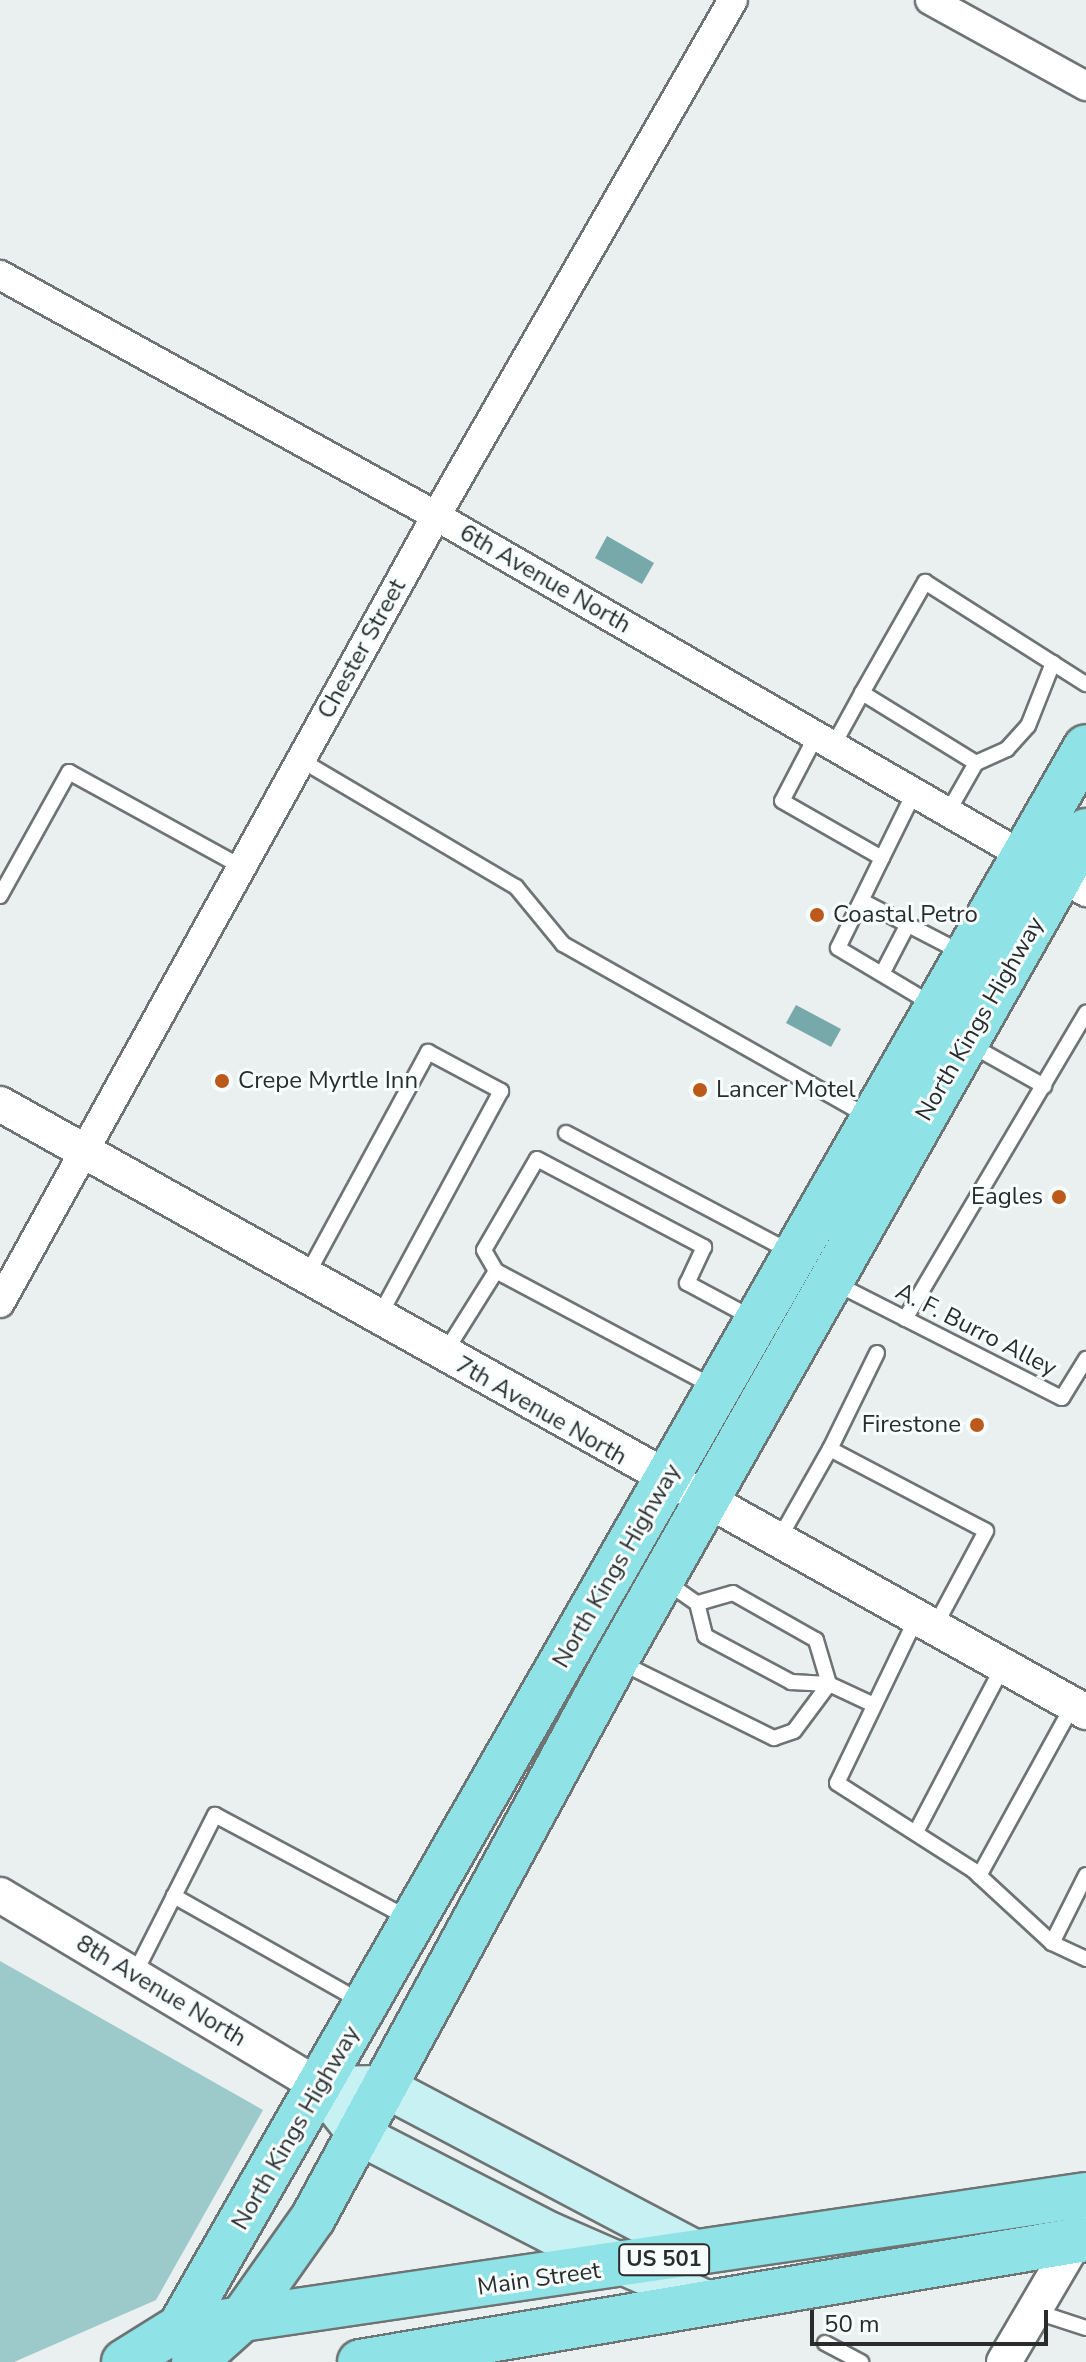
<!DOCTYPE html>
<html>
<head>
<meta charset="utf-8">
<style>
	body { margin:0 }
	#map { position:relative; width:1086px; height:2362px; overflow:hidden; background:#eaefef; font-family:"Nunito Sans",sans-serif }
	div>[style] { position:absolute }
	.green>* { inset:0; background:#9cc9ca }
	.water>* { inset:0; background:#77a8aa }
	.roads { filter:drop-shadow(2px 0 #6e7373) drop-shadow(-2px 0 #6e7373) drop-shadow(0 2px #6e7373) drop-shadow(0 -2px #6e7373) }
	.service>* { height:14px; margin:-7px; padding:0 7px; transform-origin:7px; border-radius:7px; background:#fff }
	.minor>* { height:28px; margin:-14px; padding:0 14px; transform-origin:14px; border-radius:14px; background:#fff }
	.tertiary>* { height:34px; margin:-17px; padding:0 17px; transform-origin:17px; border-radius:17px; background:#fff }
	.secondary>* { height:40px; margin:-20px; padding:0 20px; transform-origin:20px; border-radius:20px; background:#c7f1f2 }
	.primary>* { height:44px; margin:-22px; padding:0 22px; transform-origin:22px; border-radius:22px; background:#8fe2e5 }
	.dots>* { width:22px; height:22px; translate:-50% -50%; box-sizing:border-box; border:4px solid #f7fdfd; border-radius:50% }
	span { translate:-50% -50%; white-space:nowrap; text-align:center; line-height:1.15; -webkit-text-stroke:6px #f7fdfd; paint-order:stroke }
	.shield-label span { padding:2px 6px; background:#f7fdfd; border:2px solid; border-radius:6px; -webkit-text-stroke-width:0 }
	.shield-label { font-size:22px; color:#2a2c2c; font-weight:700 }
	.street-label { font-size:24px; color:#2a2c2c }
	.poi-label { font-size:24px; color:#2a2c2c }
	.left { translate:0 -50%; text-align:left }
	.right { translate:-100% -50%; text-align:right }
	.scale { position:absolute; left:810px; top:2310px; width:238px; height:36px; box-sizing:border-box; border:4px solid #2a2c2c; border-top:0; padding-left:10px; font-size:24px; line-height:28px; white-space:nowrap; color:#2a2c2c; -webkit-text-stroke:6px #f7fdfd; paint-order:stroke }
</style>
</head>
<body>
<div id="map">
	<div class="green">
		<div style="clip-path:polygon(0 1961px,263px 2110px,156px 2300px,14px 2362px,0 2362px)"></div>
	</div>
	<div class="water">
		<div style="clip-path:polygon(607px 536px,654px 563px,642px 584px,595px 558px)"></div>
		<div style="clip-path:polygon(796px 1005px,841px 1029px,831px 1047px,786px 1023px)"></div>
	</div>
	<div class="roads">
		<div class="service">
			<div style="left:816px;top:736px;width:73px;rotate:117.6deg"></div>
			<div style="left:782px;top:801px;width:115px;rotate:29.7deg"></div>
			<div style="left:882px;top:858px;width:100px;rotate:116.1deg"></div>
			<div style="left:838px;top:948px;width:109px;rotate:30.8deg"></div>
			<div style="left:833px;top:746px;width:60px;rotate:-61.3deg"></div>
			<div style="left:301px;top:760px;width:250px;rotate:30.6deg"></div>
			<div style="left:516px;top:887px;width:74px;rotate:50.5deg"></div>
			<div style="left:563px;top:944px;width:352px;rotate:29.5deg"></div>
			<div style="left:976px;top:763px;width:34px;rotate:-24deg"></div>
			<div style="left:1007px;top:749px;width:31px;rotate:-48deg"></div>
			<div style="left:1028px;top:726px;width:68px;rotate:-68.4deg"></div>
			<div style="left:948px;top:812px;width:56px;rotate:-60.3deg"></div>
			<div style="left:976px;top:763px;width:134px;rotate:-148.4deg"></div>
			<div style="left:862px;top:693px;width:128px;rotate:-60.4deg"></div>
			<div style="left:925px;top:582px;width:191px;rotate:32.4deg"></div>
			<div style="left:882px;top:858px;width:72px;rotate:-63.8deg"></div>
			<div style="left:0;top:896px;width:142px;rotate:-60.9deg"></div>
			<div style="left:69px;top:772px;width:197px;rotate:28.8deg"></div>
			<div style="left:862px;top:901px;width:111px;rotate:27.3deg"></div>
			<div style="left:882px;top:974px;width:54px;rotate:-62.5deg"></div>
			<div style="left:971px;top:1045px;width:84px;rotate:29.3deg"></div>
			<div style="left:566px;top:1133px;width:255px;rotate:27.9deg"></div>
			<div style="left:496px;top:1271px;width:24px;rotate:-120deg"></div>
			<div style="left:484px;top:1250px;width:105px;rotate:-59.8deg"></div>
			<div style="left:537px;top:1159px;width:189px;rotate:27.8deg"></div>
			<div style="left:704px;top:1247px;width:40px;rotate:115deg"></div>
			<div style="left:687px;top:1283px;width:76px;rotate:28.2deg"></div>
			<div style="left:307px;top:1275px;width:254px;rotate:-61.5deg"></div>
			<div style="left:428px;top:1052px;width:83px;rotate:28.1deg"></div>
			<div style="left:501px;top:1091px;width:255px;rotate:118.4deg"></div>
			<div style="left:835px;top:1283px;width:254px;rotate:26.9deg"></div>
			<div style="left:1062px;top:1398px;width:46px;rotate:-58.4deg"></div>
			<div style="left:905px;top:1319px;width:356px;rotate:-59.4deg"></div>
			<div style="left:877px;top:1353px;width:107px;rotate:116.1deg"></div>
			<div style="left:830px;top:1449px;width:176px;rotate:27.7deg"></div>
			<div style="left:986px;top:1531px;width:110px;rotate:118.2deg"></div>
			<div style="left:444px;top:1354px;width:98px;rotate:-57.9deg"></div>
			<div style="left:496px;top:1271px;width:245px;rotate:28deg"></div>
			<div style="left:779px;top:1539px;width:103px;rotate:-60.5deg"></div>
			<div style="left:665px;top:1581px;width:39px;rotate:35deg"></div>
			<div style="left:697px;top:1603px;width:34px;rotate:76deg"></div>
			<div style="left:705px;top:1636px;width:98px;rotate:28.1deg"></div>
			<div style="left:791px;top:1682px;width:38px;rotate:3deg"></div>
			<div style="left:829px;top:1684px;width:47px;rotate:24.9deg"></div>
			<div style="left:916px;top:1619px;width:182px;rotate:115.7deg"></div>
			<div style="left:837px;top:1783px;width:161px;rotate:32.6deg"></div>
			<div style="left:973px;top:1870px;width:108px;rotate:42.7deg"></div>
			<div style="left:1052px;top:1943px;width:38px;rotate:25deg"></div>
			<div style="left:620px;top:1662px;width:172px;rotate:26.3deg"></div>
			<div style="left:774px;top:1738px;width:21px;rotate:-19deg"></div>
			<div style="left:794px;top:1731px;width:59px;rotate:-53.3deg"></div>
			<div style="left:829px;top:1684px;width:46px;rotate:-106.5deg"></div>
			<div style="left:816px;top:1640px;width:95px;rotate:-150.5deg"></div>
			<div style="left:733px;top:1593px;width:37px;rotate:164deg"></div>
			<div style="left:916px;top:1832px;width:187px;rotate:-62.3deg"></div>
			<div style="left:979px;top:1876px;width:195px;rotate:-61.2deg"></div>
			<div style="left:1052px;top:1943px;width:76px;rotate:-63.4deg"></div>
			<div style="left:134px;top:1975px;width:89px;rotate:-63.1deg"></div>
			<div style="left:360px;top:2001px;width:214px;rotate:-150.6deg"></div>
			<div style="left:174px;top:1896px;width:91px;rotate:-63.2deg"></div>
			<div style="left:215px;top:1815px;width:219px;rotate:28.1deg"></div>
			<div style="left:1034px;top:2311px;width:55px;rotate:18.1deg"></div>
			<div style="left:825px;top:2343px;width:41px;rotate:27.8deg"></div>
		</div>
		<div class="minor">
			<div style="left:930px;top:0;width:178px;rotate:28.9deg"></div>
			<div style="left:0;top:275px;width:498px;rotate:28.9deg"></div>
			<div style="left:436px;top:516px;width:751px;rotate:30.05deg"></div>
			<div style="left:0;top:1303px;width:900px;rotate:-61.01deg"></div>
			<div style="left:436px;top:516px;width:595px;rotate:-60.08deg"></div>
		</div>
		<div class="tertiary">
			<div style="left:0;top:1104px;width:1245px;rotate:29.24deg"></div>
			<div style="left:0;top:1895px;width:374px;rotate:30.9deg"></div>
			<div style="left:1004px;top:2362px;width:160px;rotate:-59.6deg"></div>
		</div>
		<div class="secondary">
			<div style="left:321px;top:2087px;width:60px;rotate:51.8deg"></div>
			<div style="left:358px;top:2134px;width:217px;rotate:27.2deg"></div>
			<div style="left:551px;top:2233px;width:167px;rotate:23.6deg"></div>
			<div style="left:321px;top:2087px;width:62px;rotate:-0.9deg"></div>
			<div style="left:383px;top:2086px;width:358px;rotate:27.8deg"></div>
		</div>
		<div class="primary">
			<div style="left:222px;top:2322px;width:873px;rotate:-8.36deg"></div>
			<div style="left:124px;top:2362px;width:66px;rotate:-32deg"></div>
			<div style="left:180px;top:2327px;width:1821px;rotate:-60.17deg"></div>
			<div style="left:194px;top:2362px;width:63px;rotate:-41.8deg"></div>
			<div style="left:241px;top:2320px;width:125px;rotate:-54.8deg"></div>
			<div style="left:313px;top:2218px;width:635px;rotate:-61.5deg"></div>
			<div style="left:616px;top:1660px;width:953px;rotate:-60.45deg"></div>
			<div style="left:360px;top:2362px;width:736px;rotate:-9.62deg"></div>
		</div>
	</div>
	<div class="dots">
		<div style="left:817px;top:915px;background:#bb5a1a"></div>
		<div style="left:222px;top:1081px;background:#bb5a1a"></div>
		<div style="left:700px;top:1090px;background:#bb5a1a"></div>
		<div style="left:1059px;top:1197px;background:#bb5a1a"></div>
		<div style="left:977px;top:1425px;background:#bb5a1a"></div>
	</div>
	<div class="shield-label">
		<span style="left:664px;top:2260px">US 501</span>
	</div>
	<div class="street-label">
		<span style="left:545px;top:579px;rotate:30deg">6th Avenue North</span>
		<span style="left:362px;top:649px;rotate:-61deg">Chester Street</span>
		<span style="left:980px;top:1019px;rotate:-60deg">North Kings Highway</span>
		<span style="left:976px;top:1330px;rotate:27deg">A. F. Burro Alley</span>
		<span style="left:541px;top:1411px;rotate:30deg">7th Avenue North</span>
		<span style="left:617px;top:1566px;rotate:-60deg">North Kings Highway</span>
		<span style="left:161px;top:1991px;rotate:31deg">8th Avenue North</span>
		<span style="left:296px;top:2128px;rotate:-60deg">North Kings Highway</span>
		<span style="left:539px;top:2279px;rotate:-8deg">Main Street</span>
	</div>
	<div class="poi-label">
		<span class="left" style="left:833px;top:915px">Coastal Petro</span>
		<span class="left" style="left:238px;top:1081px">Crepe Myrtle Inn</span>
		<span class="left" style="left:716px;top:1090px">Lancer Motel</span>
		<span class="right" style="left:1043px;top:1197px">Eagles</span>
		<span class="right" style="left:961px;top:1425px">Firestone</span>
	</div>
	<div class="scale">50 m</div>
</div>
</body>
</html>
